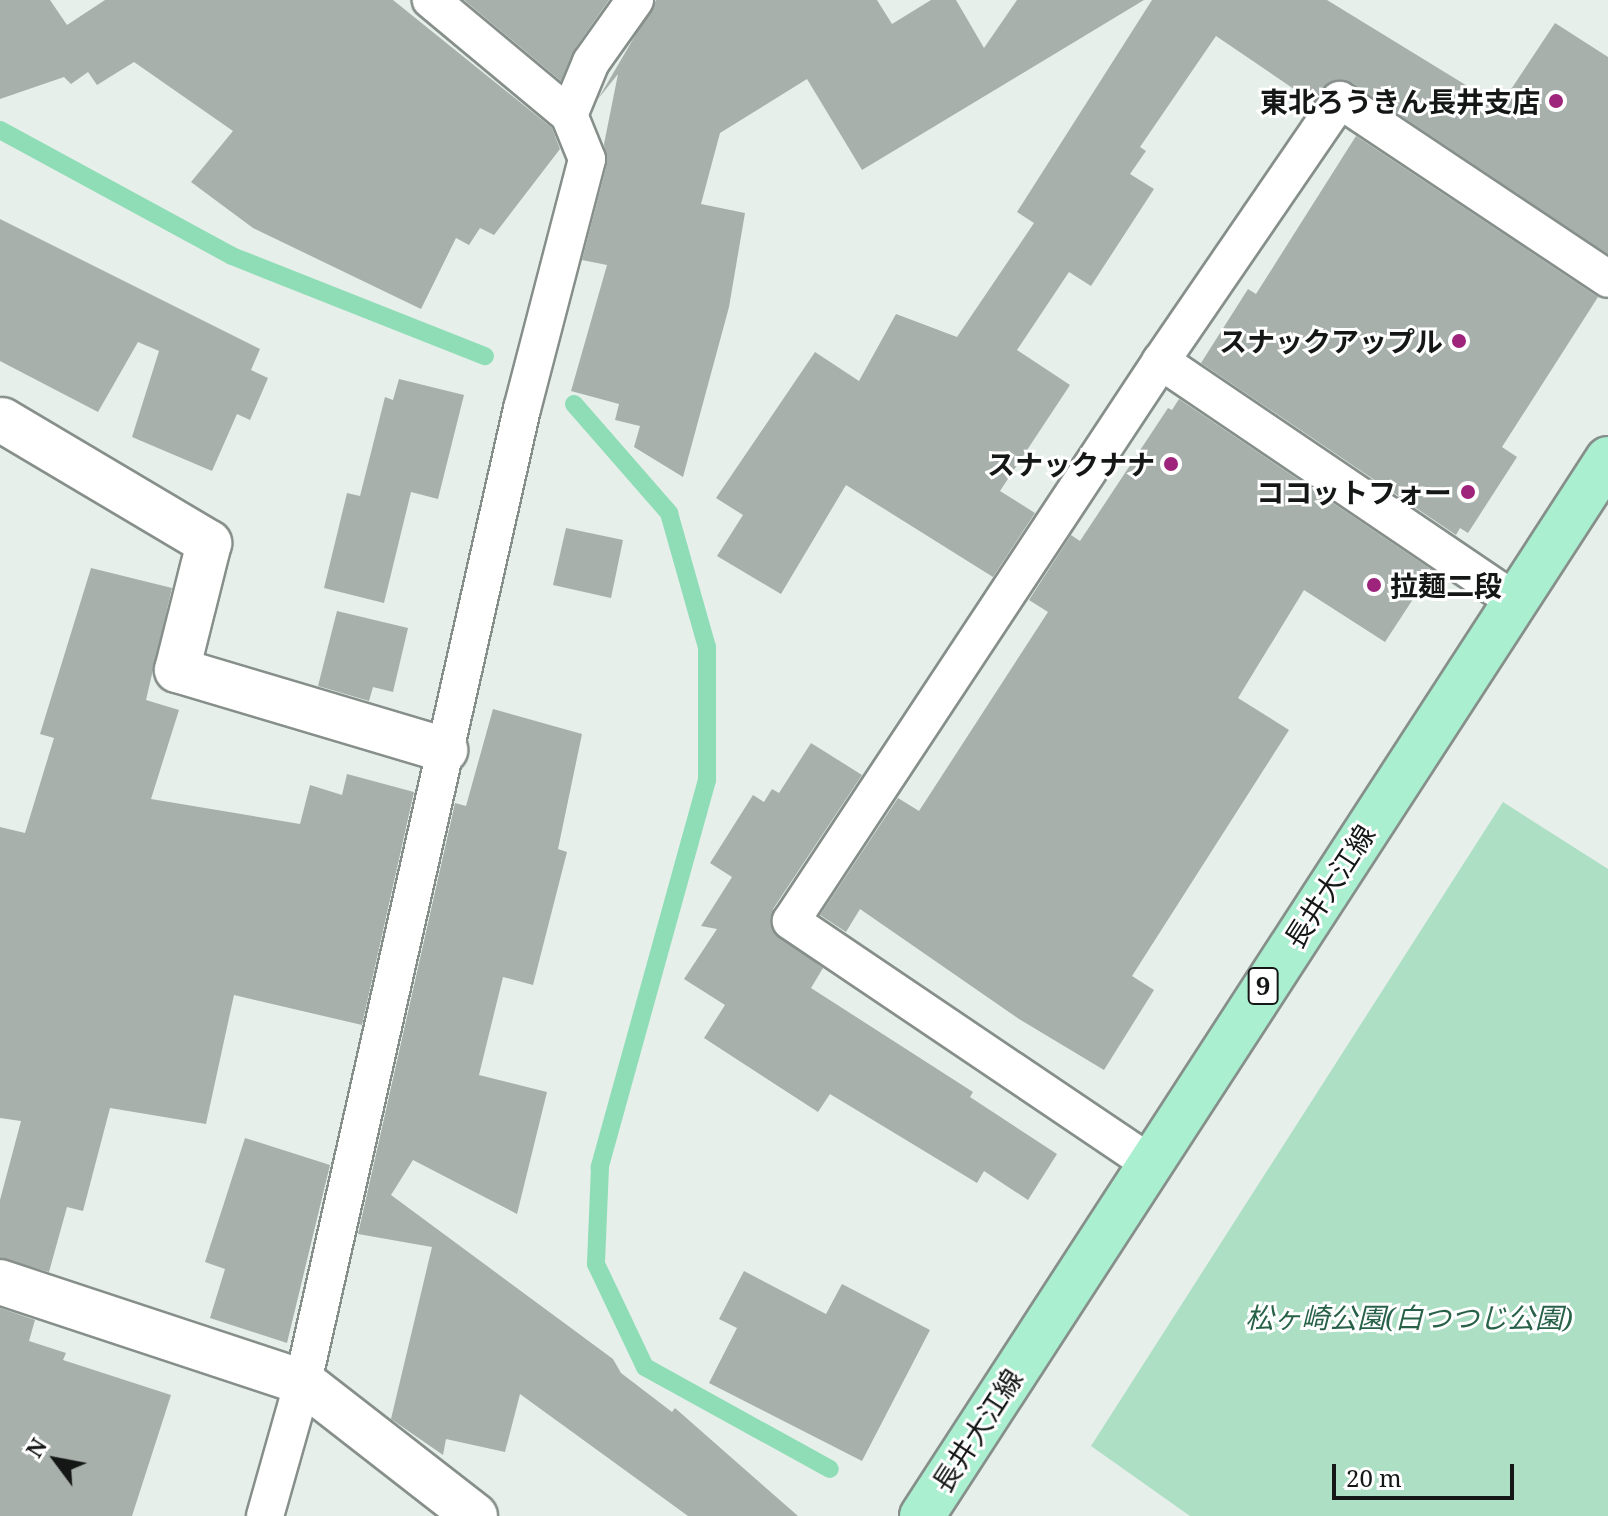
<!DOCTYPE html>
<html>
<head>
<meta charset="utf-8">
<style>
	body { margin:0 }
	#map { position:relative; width:1608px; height:1516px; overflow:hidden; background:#e6efea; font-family:"Noto Serif","Noto Sans JP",serif }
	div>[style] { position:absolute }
	.green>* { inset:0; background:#addfc5 }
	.stream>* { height:18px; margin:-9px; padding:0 9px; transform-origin:9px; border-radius:9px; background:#8fddb6 }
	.building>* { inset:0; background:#a8b0ac }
	.roads { filter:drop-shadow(2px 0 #878f8b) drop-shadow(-2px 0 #878f8b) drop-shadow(0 2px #878f8b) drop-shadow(0 -2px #878f8b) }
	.service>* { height:36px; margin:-18px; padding:0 18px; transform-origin:18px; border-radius:18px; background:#fff }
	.minor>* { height:44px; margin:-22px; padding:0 22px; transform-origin:22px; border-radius:22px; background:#fff }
	.primary>* { height:44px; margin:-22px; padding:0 22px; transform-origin:22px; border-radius:22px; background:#a9efd0 }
	.dots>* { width:22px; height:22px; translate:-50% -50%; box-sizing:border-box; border:4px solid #fff; border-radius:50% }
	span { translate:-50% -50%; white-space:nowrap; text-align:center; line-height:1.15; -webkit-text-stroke:6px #fff; paint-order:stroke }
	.shield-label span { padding:2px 6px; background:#fff; border:2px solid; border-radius:6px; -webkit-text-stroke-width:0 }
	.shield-label { font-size:26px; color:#141716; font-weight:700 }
	.poi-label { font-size:28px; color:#141716; font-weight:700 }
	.right { translate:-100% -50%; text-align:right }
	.left { translate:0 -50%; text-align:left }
	.street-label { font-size:28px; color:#141716 }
	.park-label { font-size:28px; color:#276147; font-style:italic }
	.north { position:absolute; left:16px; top:1420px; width:80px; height:80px; -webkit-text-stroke:6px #fff; paint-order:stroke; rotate:302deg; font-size:22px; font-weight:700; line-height:32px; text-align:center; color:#141716 }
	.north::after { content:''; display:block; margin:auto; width:28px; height:36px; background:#141716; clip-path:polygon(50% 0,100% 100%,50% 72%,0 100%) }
	.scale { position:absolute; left:1332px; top:1464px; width:182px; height:36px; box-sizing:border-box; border:4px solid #141716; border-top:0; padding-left:10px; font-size:24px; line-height:28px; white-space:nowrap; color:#141716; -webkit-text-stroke:6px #fff; paint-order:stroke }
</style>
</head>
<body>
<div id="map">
	<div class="green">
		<div style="clip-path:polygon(1503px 802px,1608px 869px,1608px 1516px,1190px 1516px,1091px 1446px)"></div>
	</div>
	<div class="stream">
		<div style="left:0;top:130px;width:264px;rotate:28.5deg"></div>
		<div style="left:232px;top:256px;width:272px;rotate:21.6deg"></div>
		<div style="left:574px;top:404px;width:145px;rotate:48.9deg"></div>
		<div style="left:669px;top:513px;width:139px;rotate:74.2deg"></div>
		<div style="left:707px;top:647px;width:133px;rotate:90deg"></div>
		<div style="left:707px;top:780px;width:402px;rotate:105.5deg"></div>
		<div style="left:600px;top:1167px;width:97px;rotate:92.4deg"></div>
		<div style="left:596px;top:1264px;width:114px;rotate:64.6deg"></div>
		<div style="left:645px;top:1367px;width:211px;rotate:28.9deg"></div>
	</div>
	<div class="building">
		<div style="clip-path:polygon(0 0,50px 0,67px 25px,105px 0,393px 0,552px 128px,560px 149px,494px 235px,480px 228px,469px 245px,456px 238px,421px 309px,253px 228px,191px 182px,233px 131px,134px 62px,97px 85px,88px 72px,71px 84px,64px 77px,0 99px)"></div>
		<div style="clip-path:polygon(464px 0,609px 0,574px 50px,561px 81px)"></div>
		<div style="clip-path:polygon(656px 0,877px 0,892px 24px,931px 0,956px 0,984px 48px,1017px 0,1144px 0,862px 170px,807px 79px,720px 133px,701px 204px,745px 213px,729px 307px,683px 477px,634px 447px,640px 426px,615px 420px,619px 404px,571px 391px,607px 265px,582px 260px,607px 164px,604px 144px,618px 74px,598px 99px)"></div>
		<div style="clip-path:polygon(1152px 0,1327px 0,1500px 106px,1555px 23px,1608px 57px,1608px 254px,1352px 83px,1330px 82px,1313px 102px,1216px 36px,1140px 147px,1146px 151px,1130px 174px,1154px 189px,1091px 286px,1069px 272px,1017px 350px,1070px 385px,1000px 491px,1035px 513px,993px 577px,846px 485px,781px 594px,717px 556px,743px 515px,716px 498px,815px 352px,859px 381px,896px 314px,957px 337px,1034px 223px,1017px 212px)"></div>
		<div style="clip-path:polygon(1356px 136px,1598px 297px,1502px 447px,1517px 457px,1468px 533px,1460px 528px,1456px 535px,1201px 363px,1248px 289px,1256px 294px)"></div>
		<div style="clip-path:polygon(0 219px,260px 349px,251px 370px,268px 378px,250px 420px,237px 414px,212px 471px,132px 437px,159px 351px,138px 342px,98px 412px,0 361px)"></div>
		<div style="clip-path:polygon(399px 379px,464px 395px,438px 499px,411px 492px,384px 603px,324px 588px,347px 493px,360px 496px,385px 397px,393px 400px)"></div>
		<div style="clip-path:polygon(1179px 399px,1432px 570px,1385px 642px,1304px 590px,1238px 698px,1289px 730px,1132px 976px,1154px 990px,1104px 1070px,1019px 1019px,860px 909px,846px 932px,820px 915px,898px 798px,919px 811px,1048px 612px,1029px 600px,1071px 535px,1080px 541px,1168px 408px,1172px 410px)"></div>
		<div style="clip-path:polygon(566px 528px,623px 540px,611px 598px,553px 585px)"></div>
		<div style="clip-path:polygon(91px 568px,172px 588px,146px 700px,179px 710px,151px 799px,300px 824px,310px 785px,342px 795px,347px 774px,414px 792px,362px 1025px,234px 995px,206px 1124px,110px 1108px,83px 1211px,67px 1207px,49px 1272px,0 1258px,0 1200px,21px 1121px,0 1118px,0 827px,25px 833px,54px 738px,40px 734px)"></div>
		<div style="clip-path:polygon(337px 611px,408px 628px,393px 692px,373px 687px,369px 701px,318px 686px)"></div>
		<div style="clip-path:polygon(493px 709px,582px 734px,558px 849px,567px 852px,533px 985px,503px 977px,479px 1075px,547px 1092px,517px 1214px,413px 1160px,391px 1195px,613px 1359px,621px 1373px,672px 1412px,675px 1408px,798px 1516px,688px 1516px,520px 1394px,505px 1452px,446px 1439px,443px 1455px,391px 1419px,432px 1247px,358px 1234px,455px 803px,466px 806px)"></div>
		<div style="clip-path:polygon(811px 743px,862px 775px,773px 909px,772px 930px,823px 968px,811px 988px,973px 1092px,970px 1097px,1057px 1154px,1028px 1200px,984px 1171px,977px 1183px,830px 1094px,818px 1112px,704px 1038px,725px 1005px,684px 979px,717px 929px,701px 926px,732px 877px,710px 863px,753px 795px,764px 802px,772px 789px,779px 793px)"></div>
		<div style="clip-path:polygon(245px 1138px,330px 1165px,287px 1343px,210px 1318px,225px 1269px,205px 1262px)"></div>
		<div style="clip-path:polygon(744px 1271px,826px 1314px,842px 1284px,930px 1330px,862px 1461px,709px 1383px,737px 1328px,719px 1319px)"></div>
		<div style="clip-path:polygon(0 1308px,35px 1320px,29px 1341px,66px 1353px,63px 1360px,171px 1395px,132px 1516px,0 1516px)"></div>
	</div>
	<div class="roads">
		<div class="service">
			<div style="left:569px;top:115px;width:57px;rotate:-67.5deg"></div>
			<div style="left:591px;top:62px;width:76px;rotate:-54.6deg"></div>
			<div style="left:1515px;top:601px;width:428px;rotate:-145.9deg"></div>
			<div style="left:1161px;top:361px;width:316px;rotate:-55.6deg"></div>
			<div style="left:1340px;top:100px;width:322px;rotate:33.7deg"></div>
			<div style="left:1148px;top:1162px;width:431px;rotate:-146deg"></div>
			<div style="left:791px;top:921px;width:671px;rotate:-56.55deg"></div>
			<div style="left:265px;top:1516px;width:139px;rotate:-74.2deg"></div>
			<div style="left:303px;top:1382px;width:997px;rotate:-77.32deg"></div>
			<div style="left:522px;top:409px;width:258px;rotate:-75.4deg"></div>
			<div style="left:587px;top:159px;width:48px;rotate:-112.2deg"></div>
			<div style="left:569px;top:115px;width:180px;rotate:-140.2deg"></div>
		</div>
		<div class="minor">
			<div style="left:2px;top:420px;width:241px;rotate:30.7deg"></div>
			<div style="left:209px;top:543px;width:131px;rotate:104.1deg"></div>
			<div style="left:177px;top:670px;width:280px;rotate:16.6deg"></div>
			<div style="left:0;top:1282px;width:319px;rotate:18.3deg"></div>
			<div style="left:303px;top:1382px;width:218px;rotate:37.9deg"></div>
		</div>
		<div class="primary">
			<div style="left:922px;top:1516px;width:1260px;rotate:-57.02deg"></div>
		</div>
	</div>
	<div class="dots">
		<div style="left:1556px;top:101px;background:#9d237b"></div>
		<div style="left:1459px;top:341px;background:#9d237b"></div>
		<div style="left:1171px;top:464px;background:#9d237b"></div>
		<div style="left:1468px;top:492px;background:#9d237b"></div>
		<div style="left:1374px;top:585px;background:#9d237b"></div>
	</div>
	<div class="shield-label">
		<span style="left:1263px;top:986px">9</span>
	</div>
	<div class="poi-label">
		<span class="right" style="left:1540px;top:101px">東北ろうきん長井支店</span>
		<span class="right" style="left:1443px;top:341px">スナックアップル</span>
		<span class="right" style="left:1155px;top:464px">スナックナナ</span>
		<span class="right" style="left:1452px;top:492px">ココットフォー</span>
		<span class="left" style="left:1390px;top:585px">拉麺二段</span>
	</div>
	<div class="street-label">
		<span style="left:1329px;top:886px;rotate:-57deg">長井大江線</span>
		<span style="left:977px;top:1430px;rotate:-57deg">長井大江線</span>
	</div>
	<div class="park-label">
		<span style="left:1409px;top:1317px">松ヶ崎公園(白つつじ公園)</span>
	</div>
	<div class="north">N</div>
	<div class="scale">20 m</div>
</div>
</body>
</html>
